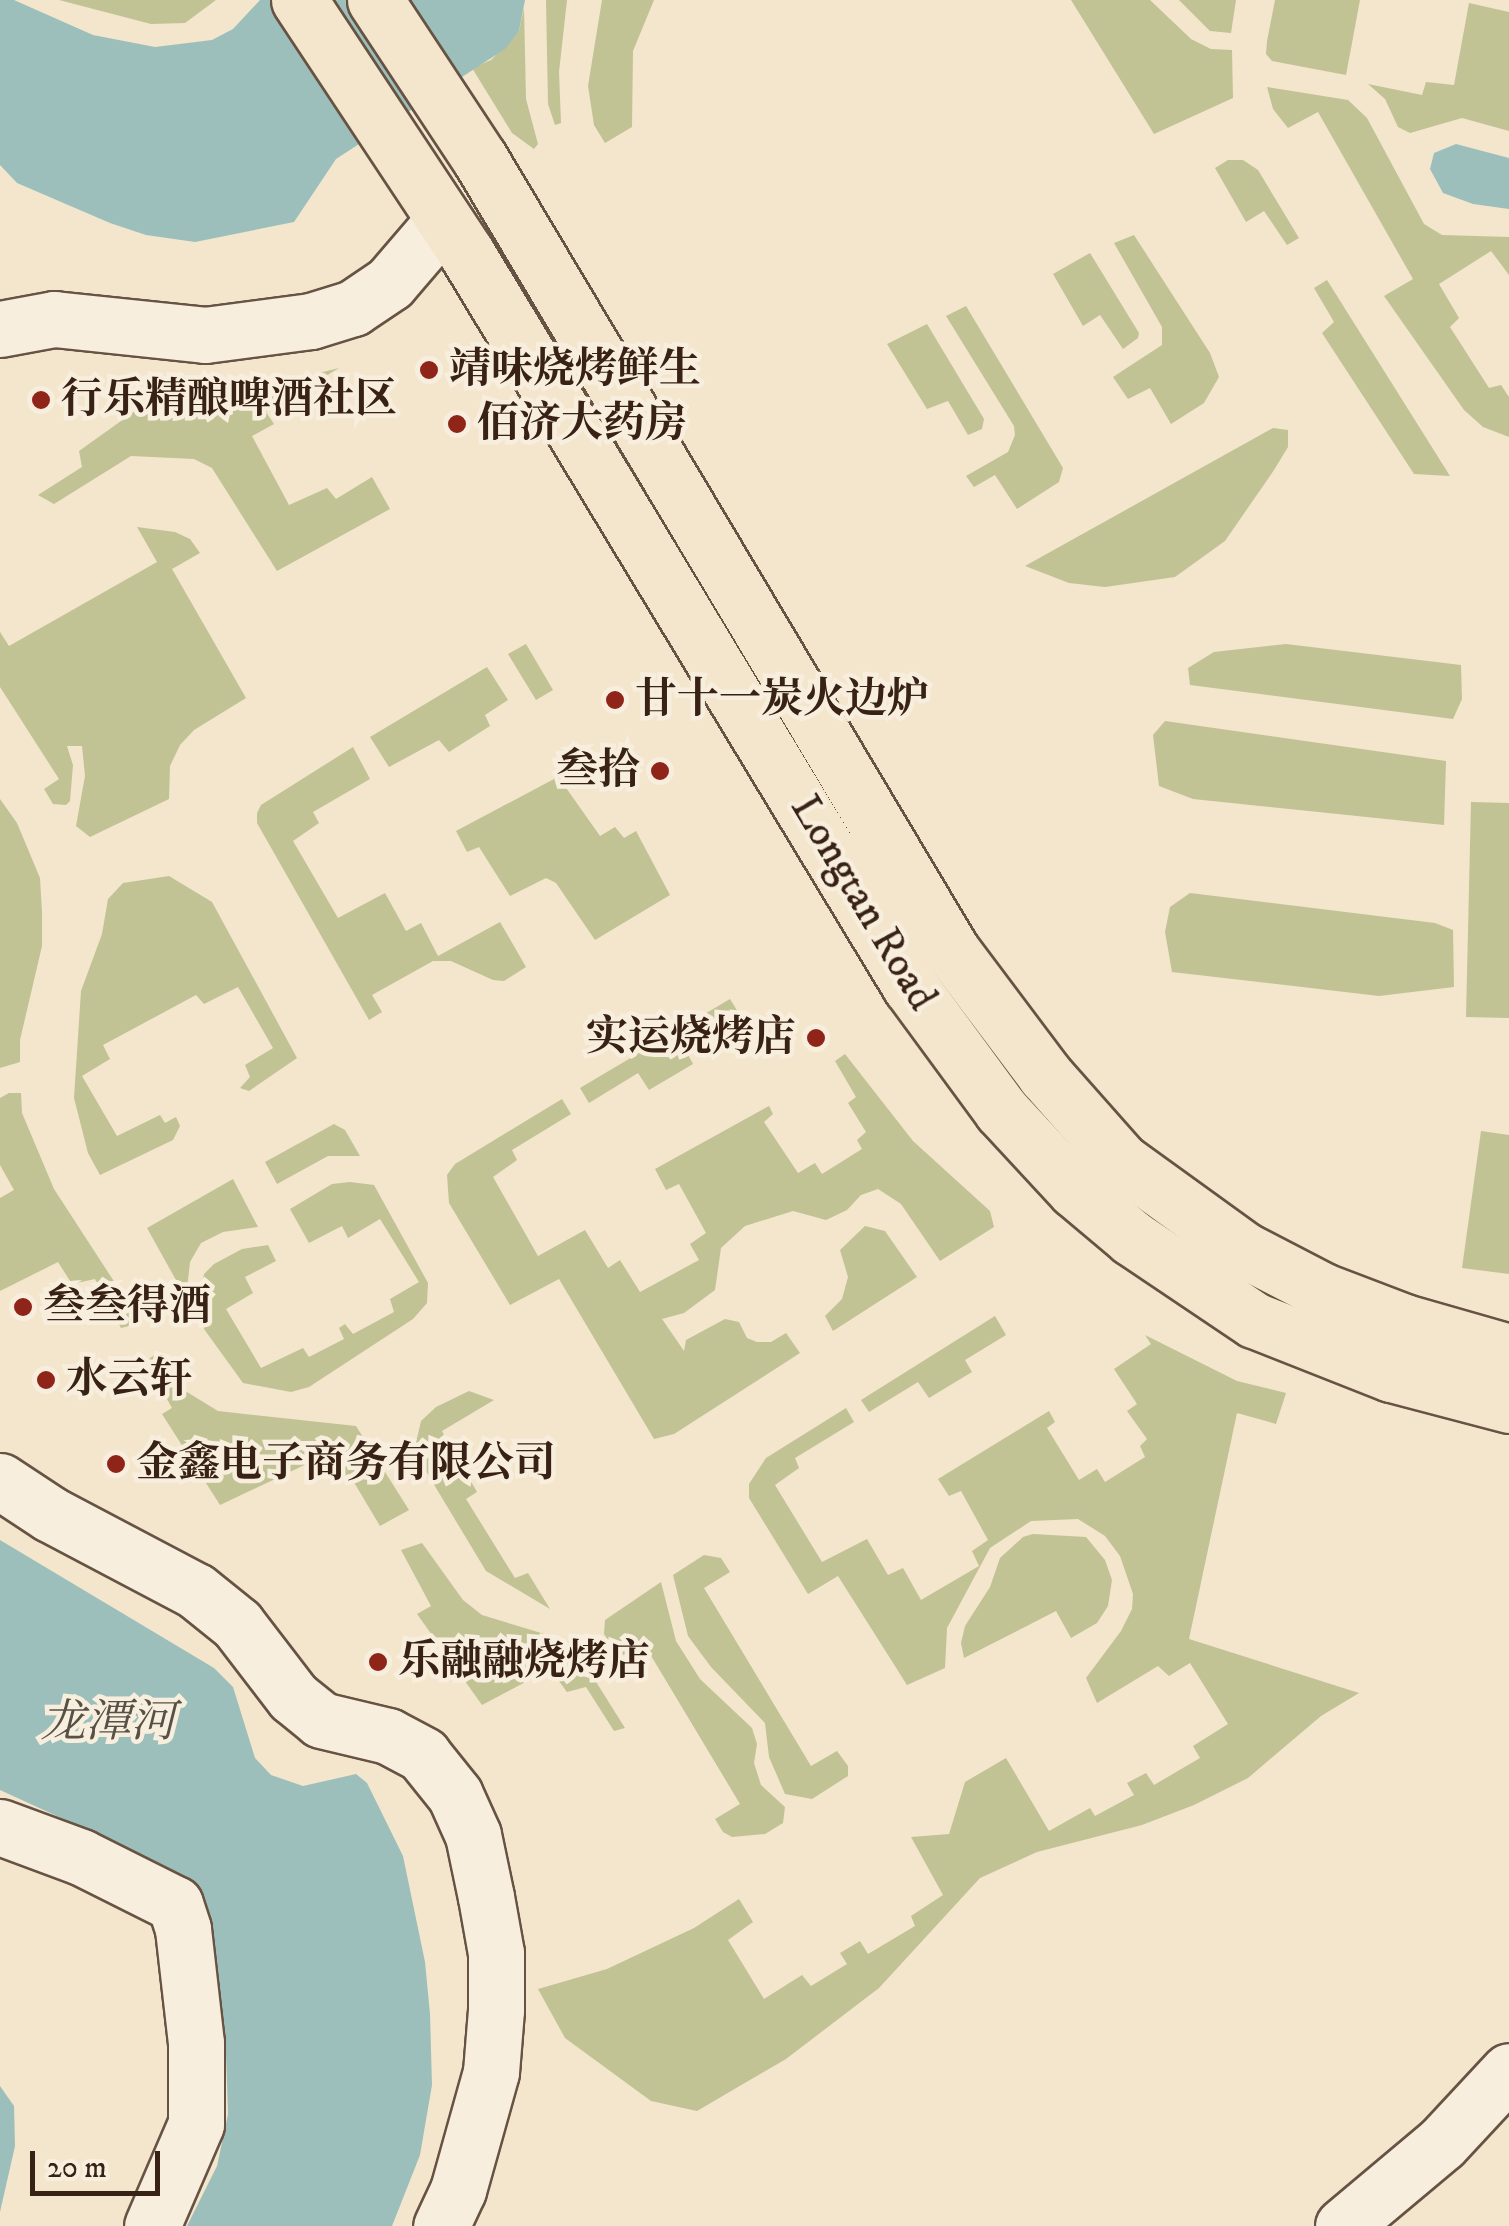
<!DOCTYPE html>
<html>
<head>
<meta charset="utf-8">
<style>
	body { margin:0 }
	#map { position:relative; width:1509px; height:2226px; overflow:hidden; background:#f4e5cd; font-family:"IM FELL DW Pica","Noto Serif SC",serif }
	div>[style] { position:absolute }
	.green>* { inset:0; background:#c1c394 }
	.water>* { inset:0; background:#9cbfbb }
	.roads { filter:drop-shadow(2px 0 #675343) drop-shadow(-2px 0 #675343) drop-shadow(0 2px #675343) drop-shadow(0 -2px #675343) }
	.minor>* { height:55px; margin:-27.5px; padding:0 27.5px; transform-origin:27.5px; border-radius:27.5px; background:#f8eede }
	.major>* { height:55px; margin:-27.5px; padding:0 27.5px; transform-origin:27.5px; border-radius:27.5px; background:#f4e5cd }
	.dots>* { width:28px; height:28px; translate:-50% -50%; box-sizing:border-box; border:5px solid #f8eede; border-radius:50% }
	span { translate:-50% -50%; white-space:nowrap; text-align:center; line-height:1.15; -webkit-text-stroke:9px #f8eede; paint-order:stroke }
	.poi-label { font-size:42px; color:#382215; font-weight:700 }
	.left { translate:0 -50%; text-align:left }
	.right { translate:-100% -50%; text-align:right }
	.street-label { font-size:42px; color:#382215 }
	.water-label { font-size:45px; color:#565147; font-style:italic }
	.scale { position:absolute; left:30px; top:2151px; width:130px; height:45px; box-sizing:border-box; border:5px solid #382215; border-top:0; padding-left:12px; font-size:30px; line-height:35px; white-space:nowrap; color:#382215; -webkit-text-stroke:8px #f8eede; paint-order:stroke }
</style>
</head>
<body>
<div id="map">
	<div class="green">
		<div style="clip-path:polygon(59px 0,216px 0,185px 23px,151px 24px)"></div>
		<div style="clip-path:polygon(546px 0,567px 0,559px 72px,561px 123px,555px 125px,548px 104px)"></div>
		<div style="clip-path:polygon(602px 0,654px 0,633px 51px,632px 127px,605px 143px,594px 125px,588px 86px)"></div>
		<div style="clip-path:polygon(1071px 0,1150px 0,1191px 39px,1211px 49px,1232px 50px,1233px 98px,1154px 134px)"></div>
		<div style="clip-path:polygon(1179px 0,1236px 0,1231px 33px,1210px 31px)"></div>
		<div style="clip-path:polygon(1275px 0,1360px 0,1346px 75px,1272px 61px,1266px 54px,1267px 41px)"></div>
		<div style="clip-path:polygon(1469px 3px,1509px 12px,1509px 131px,1462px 118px,1410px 133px,1398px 127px,1385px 99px,1368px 84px,1422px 95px,1426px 82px,1454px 85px)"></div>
		<div style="clip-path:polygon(524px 8px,526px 99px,538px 144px,534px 149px,512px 133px,472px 68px,491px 60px,519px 31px)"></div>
		<div style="clip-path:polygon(1267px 87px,1348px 100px,1367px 118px,1424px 224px,1442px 235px,1509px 237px,1509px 275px,1491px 251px,1439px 284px,1459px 318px,1450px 327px,1489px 388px,1501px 385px,1509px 397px,1509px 437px,1483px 427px,1464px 410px,1384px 296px,1413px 279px,1318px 112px,1288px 128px,1273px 109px)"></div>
		<div style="clip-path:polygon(1228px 160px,1243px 160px,1258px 170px,1299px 238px,1287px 245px,1264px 211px,1246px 222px,1215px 168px)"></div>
		<div style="clip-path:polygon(1134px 235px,1210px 353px,1219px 377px,1204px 403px,1171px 424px,1150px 388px,1128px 399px,1113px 377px,1162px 345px,1162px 327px,1114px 243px)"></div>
		<div style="clip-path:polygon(1090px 253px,1139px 333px,1138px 338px,1123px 349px,1100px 315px,1083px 326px,1053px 274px)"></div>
		<div style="clip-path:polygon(1327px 280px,1450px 476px,1414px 474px,1322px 333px,1334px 322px,1314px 288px)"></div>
		<div style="clip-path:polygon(966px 306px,1063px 468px,1059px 482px,1017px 509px,995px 475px,974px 487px,966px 476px,1008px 452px,1015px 435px,1014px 426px,946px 316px)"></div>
		<div style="clip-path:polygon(927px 324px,984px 419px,982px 429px,968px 435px,948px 401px,927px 409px,887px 344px)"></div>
		<div style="clip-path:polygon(339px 368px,266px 412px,274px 424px,252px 436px,289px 505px,327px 488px,336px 499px,372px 477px,390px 509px,277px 571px,212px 468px,194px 459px,131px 456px,54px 504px,38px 495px,82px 467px,79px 451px,163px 391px,249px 391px)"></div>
		<div style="clip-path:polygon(1273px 428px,1288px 430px,1288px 447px,1274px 470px,1225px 541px,1175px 577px,1105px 587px,1069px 583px,1025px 566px)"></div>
		<div style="clip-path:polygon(137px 527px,175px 532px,190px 539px,200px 553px,172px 569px,246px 698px,194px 730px,180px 745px,170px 766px,169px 799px,90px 837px,76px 826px,85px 776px,82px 746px,67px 746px,73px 765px,70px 801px,66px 805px,53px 804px,44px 789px,59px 779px,0 687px,0 632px,9px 646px,157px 562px)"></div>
		<div style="clip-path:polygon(526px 644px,553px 690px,536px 700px,508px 654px)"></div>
		<div style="clip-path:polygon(1286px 644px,1461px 665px,1462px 699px,1453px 719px,1190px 685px,1188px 668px,1214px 652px)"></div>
		<div style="clip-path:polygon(487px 667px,508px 700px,485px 715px,490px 726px,449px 752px,439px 740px,389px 767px,370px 737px)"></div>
		<div style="clip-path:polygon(1165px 721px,1446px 761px,1444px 825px,1193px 799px,1159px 786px,1153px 735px)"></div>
		<div style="clip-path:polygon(353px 747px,370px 779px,313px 812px,319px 823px,293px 841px,338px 918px,385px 893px,406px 931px,421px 923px,438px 956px,500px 922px,526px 967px,504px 981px,493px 980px,451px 961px,433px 961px,372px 995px,382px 1012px,369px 1020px,257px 823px,257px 813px,261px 805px)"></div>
		<div style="clip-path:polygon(569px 771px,573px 778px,564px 785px,600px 836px,615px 827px,624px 838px,636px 831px,670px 895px,595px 940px,556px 883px,546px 878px,510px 896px,479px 847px,467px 852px,456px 831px)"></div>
		<div style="clip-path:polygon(0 799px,17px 823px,40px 878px,42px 912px,42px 946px,20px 1040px,20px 1062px,0 1068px)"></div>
		<div style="clip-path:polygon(1471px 802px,1509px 803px,1509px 1018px,1466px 1017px)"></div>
		<div style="clip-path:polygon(169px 876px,212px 902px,297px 1058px,249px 1091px,240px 1088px,250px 1077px,245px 1065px,273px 1048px,238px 987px,204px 1004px,196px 995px,103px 1045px,110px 1059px,82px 1076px,117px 1136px,160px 1115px,165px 1123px,176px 1117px,180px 1126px,173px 1140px,100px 1175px,88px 1153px,74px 1098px,81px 991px,102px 934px,108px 899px,123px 883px)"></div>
		<div style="clip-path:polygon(1190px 893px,1435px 923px,1453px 930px,1454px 987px,1379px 996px,1172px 972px,1165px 932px,1170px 907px)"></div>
		<div style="clip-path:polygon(730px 999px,749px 1030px,737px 1037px,729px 1026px,686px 1051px,693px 1064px,649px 1090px,638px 1073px,589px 1103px,580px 1088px)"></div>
		<div style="clip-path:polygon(845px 1054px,913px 1141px,990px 1211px,994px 1227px,940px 1261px,901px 1204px,878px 1189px,861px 1195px,847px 1210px,826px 1220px,793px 1211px,745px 1226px,721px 1248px,715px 1290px,684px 1313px,662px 1319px,684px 1351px,686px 1340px,725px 1319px,739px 1322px,747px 1338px,757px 1342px,771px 1342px,786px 1333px,800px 1353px,674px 1434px,654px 1439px,559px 1279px,510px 1305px,449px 1203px,447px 1175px,455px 1164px,562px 1099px,571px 1114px,512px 1150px,517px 1160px,493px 1177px,538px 1256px,585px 1230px,608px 1268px,620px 1260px,640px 1292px,699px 1260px,690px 1244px,706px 1233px,679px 1184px,666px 1190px,655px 1169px,769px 1106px,773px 1114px,764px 1122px,798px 1173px,815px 1163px,822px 1174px,862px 1149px,857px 1140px,866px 1132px,848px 1103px,856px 1097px,835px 1061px)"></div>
		<div style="clip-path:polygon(9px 1093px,21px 1093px,22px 1113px,54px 1189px,141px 1323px,121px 1328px,95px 1279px,72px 1284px,58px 1262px,0 1291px,0 1198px,14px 1190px,0 1165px,0 1098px)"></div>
		<div style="clip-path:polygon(334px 1124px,345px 1130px,360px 1156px,328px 1156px,277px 1184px,265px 1162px)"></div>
		<div style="clip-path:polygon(1481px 1131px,1509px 1135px,1509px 1274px,1462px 1268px)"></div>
		<div style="clip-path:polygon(233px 1179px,258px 1227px,223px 1232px,201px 1243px,190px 1262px,186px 1298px,147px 1228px)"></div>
		<div style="clip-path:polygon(350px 1182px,374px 1185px,428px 1283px,427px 1303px,413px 1319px,309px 1387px,291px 1392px,243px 1383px,204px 1329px,202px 1288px,204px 1274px,214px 1264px,242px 1249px,268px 1245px,276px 1261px,245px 1277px,253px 1293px,226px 1309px,261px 1368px,303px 1348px,309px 1357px,344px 1339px,339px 1328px,345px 1324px,353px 1334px,394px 1312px,390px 1299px,419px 1282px,380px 1219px,348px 1238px,342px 1226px,309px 1243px,290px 1209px,332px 1184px)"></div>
		<div style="clip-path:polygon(865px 1226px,885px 1231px,917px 1277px,833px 1331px,825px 1316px,842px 1299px,848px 1277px,840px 1250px)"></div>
		<div style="clip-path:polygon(995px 1316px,1006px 1335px,965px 1360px,972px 1372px,929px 1398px,918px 1382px,869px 1412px,861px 1400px)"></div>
		<div style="clip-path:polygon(1145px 1335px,1237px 1381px,1286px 1393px,1276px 1424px,1237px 1413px,1189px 1639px,1359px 1693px,1321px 1716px,1248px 1778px,1194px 1805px,1142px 1825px,1037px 1852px,980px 1878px,879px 1988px,786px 2059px,697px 2111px,651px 2101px,565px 2038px,538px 1989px,607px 1969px,694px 1928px,739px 1899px,753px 1922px,728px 1940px,764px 1999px,802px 1975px,811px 1986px,847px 1964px,840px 1953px,860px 1941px,868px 1954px,915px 1926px,911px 1916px,943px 1895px,911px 1837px,949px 1834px,965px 1782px,1006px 1758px,1049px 1831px,1090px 1808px,1095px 1816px,1134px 1795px,1127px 1783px,1146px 1773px,1154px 1785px,1200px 1758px,1193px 1746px,1228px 1724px,1190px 1663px,1169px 1676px,1158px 1666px,1097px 1703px,1086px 1678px,1121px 1631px,1132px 1609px,1133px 1594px,1120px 1556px,1105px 1536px,1078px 1519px,1031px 1521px,990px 1548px,947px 1628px,945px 1668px,907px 1685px,838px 1576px,808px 1594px,749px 1498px,749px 1484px,766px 1458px,846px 1408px,854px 1422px,795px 1458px,799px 1468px,775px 1485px,822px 1562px,867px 1539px,888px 1575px,903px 1568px,921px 1600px,979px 1566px,972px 1551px,988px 1540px,961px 1491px,949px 1496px,938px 1479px,1049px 1411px,1055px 1422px,1047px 1428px,1079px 1480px,1097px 1469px,1105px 1482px,1145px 1457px,1140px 1446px,1147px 1439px,1127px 1411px,1137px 1404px,1114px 1369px,1151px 1344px)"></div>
		<div style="clip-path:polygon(159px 1352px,182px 1389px,218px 1411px,356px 1426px,409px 1510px,380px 1526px,349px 1474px,330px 1480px,315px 1460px,220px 1505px,162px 1414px,172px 1408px,146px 1361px)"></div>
		<div style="clip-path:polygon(469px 1391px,494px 1400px,442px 1431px,477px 1492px,466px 1499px,515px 1578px,528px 1573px,550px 1609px,486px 1571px,421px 1463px,415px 1447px,421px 1421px,436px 1407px)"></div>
		<div style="clip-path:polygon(1033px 1534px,1086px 1537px,1105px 1560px,1112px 1580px,1108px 1606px,1097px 1623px,1071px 1638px,1056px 1611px,964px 1658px,961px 1643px,965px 1626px,990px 1587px,1000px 1558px,1023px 1537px)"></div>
		<div style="clip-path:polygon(422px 1543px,463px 1600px,482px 1615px,571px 1642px,625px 1728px,614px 1731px,586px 1687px,567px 1692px,550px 1669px,482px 1705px,417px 1614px,431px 1606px,401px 1550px)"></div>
		<div style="clip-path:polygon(704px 1555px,721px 1558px,730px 1572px,704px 1588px,811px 1766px,837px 1751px,848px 1766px,848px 1776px,812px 1799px,785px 1794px,769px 1757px,765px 1723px,711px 1667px,688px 1636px,673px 1575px)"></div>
		<div style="clip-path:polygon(661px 1582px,676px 1641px,700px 1679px,752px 1728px,757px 1744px,754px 1763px,761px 1785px,785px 1807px,783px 1823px,765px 1834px,732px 1837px,723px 1832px,715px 1819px,740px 1804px,644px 1644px,619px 1657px,604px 1634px,605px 1620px)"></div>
	</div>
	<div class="water">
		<div style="clip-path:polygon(0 0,14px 0,93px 35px,155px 47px,212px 40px,233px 29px,260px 0,525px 0,519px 31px,505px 49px,336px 159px,294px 222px,195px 242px,146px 235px,110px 223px,17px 183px,0 165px)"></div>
		<div style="clip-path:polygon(1456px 144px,1509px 158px,1509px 209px,1473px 204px,1443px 193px,1430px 169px,1434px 153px)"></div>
		<div style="clip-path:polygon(0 1540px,214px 1668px,233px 1687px,255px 1758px,271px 1775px,303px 1786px,356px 1774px,367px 1783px,403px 1856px,425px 1962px,430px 2014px,432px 2085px,420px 2155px,392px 2226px,187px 2226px,217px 2166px,228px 2114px,226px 2054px,203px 1892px,191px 1880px,157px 1862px,0 1790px)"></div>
		<div style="clip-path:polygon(0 2086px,14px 2106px,15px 2146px,0 2212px)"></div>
	</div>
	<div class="roads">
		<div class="minor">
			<div style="left:0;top:329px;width:55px;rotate:-10.5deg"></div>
			<div style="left:54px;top:319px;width:152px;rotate:6deg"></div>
			<div style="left:205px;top:335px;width:107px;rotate:-7.5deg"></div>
			<div style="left:311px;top:321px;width:44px;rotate:-17.2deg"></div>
			<div style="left:353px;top:308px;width:45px;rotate:-34deg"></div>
			<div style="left:390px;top:283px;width:83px;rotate:-49.4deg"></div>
			<div style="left:0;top:1481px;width:60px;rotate:33.4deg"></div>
			<div style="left:50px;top:1514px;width:165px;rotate:27.8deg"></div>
			<div style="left:196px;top:1591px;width:53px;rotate:38.8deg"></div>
			<div style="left:237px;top:1624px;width:92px;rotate:52.5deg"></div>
			<div style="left:293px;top:1697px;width:36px;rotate:39deg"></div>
			<div style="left:321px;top:1720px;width:69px;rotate:13.4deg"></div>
			<div style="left:388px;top:1736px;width:40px;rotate:28deg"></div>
			<div style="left:423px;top:1755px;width:51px;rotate:51.3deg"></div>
			<div style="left:455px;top:1795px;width:44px;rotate:65.8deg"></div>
			<div style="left:473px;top:1835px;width:63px;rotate:78.2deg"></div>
			<div style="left:486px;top:1897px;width:57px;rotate:79.9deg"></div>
			<div style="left:496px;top:1953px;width:57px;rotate:90deg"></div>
			<div style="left:496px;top:2010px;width:62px;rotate:94.6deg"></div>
			<div style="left:491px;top:2072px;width:123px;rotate:105.6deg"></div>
			<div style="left:458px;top:2190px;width:40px;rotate:115deg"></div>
			<div style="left:0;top:1827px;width:86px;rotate:20.3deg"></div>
			<div style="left:81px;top:1857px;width:105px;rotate:26.6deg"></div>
			<div style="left:175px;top:1904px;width:26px;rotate:72deg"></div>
			<div style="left:183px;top:1929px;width:115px;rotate:83.5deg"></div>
			<div style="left:196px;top:2043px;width:81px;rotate:90deg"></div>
			<div style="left:196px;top:2124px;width:111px;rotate:113.3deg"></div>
			<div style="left:1343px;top:2226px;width:129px;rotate:-40deg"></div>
			<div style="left:1442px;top:2143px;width:98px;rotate:-47.1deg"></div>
		</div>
		<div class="major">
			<div style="left:299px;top:0;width:305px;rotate:56.5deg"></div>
			<div style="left:467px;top:254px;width:856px;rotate:58.82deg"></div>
			<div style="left:910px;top:986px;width:154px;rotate:53.7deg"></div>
			<div style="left:1001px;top:1110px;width:109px;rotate:47.2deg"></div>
			<div style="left:1075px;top:1190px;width:75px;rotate:40.1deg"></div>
			<div style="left:1132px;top:1238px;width:147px;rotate:33.9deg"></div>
			<div style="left:1254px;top:1320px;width:147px;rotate:21.5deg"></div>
			<div style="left:1391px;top:1374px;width:122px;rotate:14.7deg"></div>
			<div style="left:375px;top:0;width:191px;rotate:56.6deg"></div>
			<div style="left:480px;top:159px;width:922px;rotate:59.21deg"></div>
			<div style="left:952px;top:951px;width:155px;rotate:53.1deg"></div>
			<div style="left:1045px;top:1075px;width:115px;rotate:48.5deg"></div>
			<div style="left:1121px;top:1161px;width:152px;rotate:35.9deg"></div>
			<div style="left:1244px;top:1250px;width:89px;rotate:27.4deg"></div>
			<div style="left:1323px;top:1291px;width:87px;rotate:20.9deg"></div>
			<div style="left:1404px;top:1322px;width:109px;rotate:15.9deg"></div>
		</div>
	</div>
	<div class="dots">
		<div style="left:429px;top:370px;background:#8f2418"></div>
		<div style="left:41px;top:400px;background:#8f2418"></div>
		<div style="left:457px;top:424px;background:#8f2418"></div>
		<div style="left:615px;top:700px;background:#8f2418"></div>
		<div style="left:660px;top:771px;background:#8f2418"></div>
		<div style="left:816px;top:1038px;background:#8f2418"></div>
		<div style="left:23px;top:1307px;background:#8f2418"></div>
		<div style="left:46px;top:1380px;background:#8f2418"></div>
		<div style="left:116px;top:1464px;background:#8f2418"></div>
		<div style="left:378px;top:1662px;background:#8f2418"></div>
	</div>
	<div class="poi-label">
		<span class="left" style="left:449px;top:370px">靖味烧烤鲜生</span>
		<span class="left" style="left:61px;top:400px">行乐精酿啤酒社区</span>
		<span class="left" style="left:477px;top:424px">佰济大药房</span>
		<span class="left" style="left:635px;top:700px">甘十一炭火边炉</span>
		<span class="right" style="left:640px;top:771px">叁拾</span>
		<span class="right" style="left:796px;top:1038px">实运烧烤店</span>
		<span class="left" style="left:43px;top:1307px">叁叁得酒</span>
		<span class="left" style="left:66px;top:1380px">水云轩</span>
		<span class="left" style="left:136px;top:1464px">金鑫电子商务有限公司</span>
		<span class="left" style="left:398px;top:1662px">乐融融烧烤店</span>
	</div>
	<div class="street-label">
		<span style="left:863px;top:903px;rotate:59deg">Longtan Road</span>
	</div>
	<div class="water-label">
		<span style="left:108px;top:1724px">龙潭河</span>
	</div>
	<div class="scale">20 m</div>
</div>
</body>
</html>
